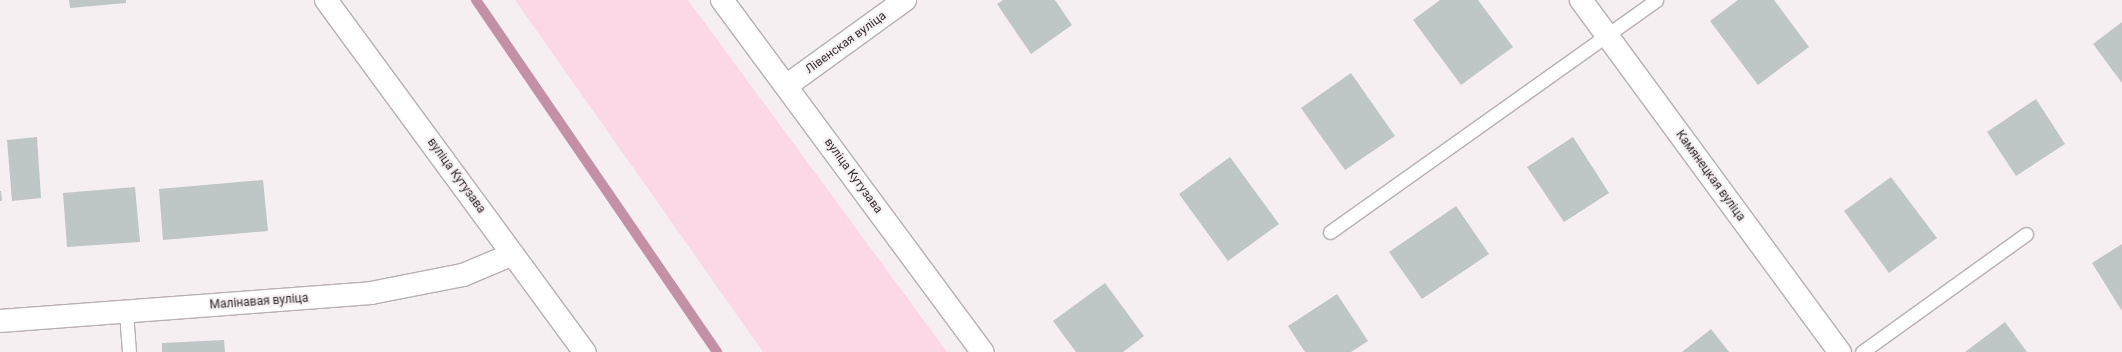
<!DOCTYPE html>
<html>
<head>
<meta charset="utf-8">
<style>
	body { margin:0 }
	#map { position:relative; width:2122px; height:352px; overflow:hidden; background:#f6eff2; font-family:Roboto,sans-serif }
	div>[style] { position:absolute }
	.green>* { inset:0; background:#fcd7e6 }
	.stream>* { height:10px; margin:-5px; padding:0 5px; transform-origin:5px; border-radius:5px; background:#c390a6 }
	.building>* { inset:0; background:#bec6c6 }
	.roads { filter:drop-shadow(1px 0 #b8b0b3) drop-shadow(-1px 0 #b8b0b3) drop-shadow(0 1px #b8b0b3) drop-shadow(0 -1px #b8b0b3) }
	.service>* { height:13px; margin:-6.5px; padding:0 6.5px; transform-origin:6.5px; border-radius:6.5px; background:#fff }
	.minor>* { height:22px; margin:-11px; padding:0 11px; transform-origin:11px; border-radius:11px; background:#fff }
	.primary>* { height:22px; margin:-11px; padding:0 11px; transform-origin:11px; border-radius:11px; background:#fff }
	span { translate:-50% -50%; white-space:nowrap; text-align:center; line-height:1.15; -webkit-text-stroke:4px #f6eff2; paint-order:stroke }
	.street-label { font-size:12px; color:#302d2e }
</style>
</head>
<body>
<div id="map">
	<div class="green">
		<div style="clip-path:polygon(515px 0,688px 0,947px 352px,763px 352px)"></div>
	</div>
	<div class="stream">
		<div style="left:476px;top:0;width:427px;rotate:55.6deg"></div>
	</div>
	<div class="building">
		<div style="clip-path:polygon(69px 0,126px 0,126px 3px,70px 8px)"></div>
		<div style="clip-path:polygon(1003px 0,1055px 0,1072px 25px,1031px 54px,997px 4px)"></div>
		<div style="clip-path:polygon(1440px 0,1478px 0,1513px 47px,1461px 85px,1413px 20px)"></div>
		<div style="clip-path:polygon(1738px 0,1774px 0,1809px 47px,1758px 85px,1710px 21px)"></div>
		<div style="clip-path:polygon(2122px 22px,2122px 83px,2093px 44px)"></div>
		<div style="clip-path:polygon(1351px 73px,1395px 136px,1345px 170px,1301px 108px)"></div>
		<div style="clip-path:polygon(2036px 99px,2065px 144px,2016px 176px,1987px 132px)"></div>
		<div style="clip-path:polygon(37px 137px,41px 198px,12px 201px,7px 140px)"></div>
		<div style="clip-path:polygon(1573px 137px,1609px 193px,1564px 222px,1527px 167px)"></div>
		<div style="clip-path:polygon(1230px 157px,1279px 224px,1228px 261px,1179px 194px)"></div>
		<div style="clip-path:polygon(1891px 177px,1937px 238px,1889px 273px,1844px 211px)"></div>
		<div style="clip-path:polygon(263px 180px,268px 231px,163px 240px,159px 189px)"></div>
		<div style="clip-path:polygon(135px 187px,140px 242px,67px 247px,63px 193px)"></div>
		<div style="clip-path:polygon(0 191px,1px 191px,2px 201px,0 201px)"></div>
		<div style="clip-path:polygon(1456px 206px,1489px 254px,1422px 299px,1389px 252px)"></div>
		<div style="clip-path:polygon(2122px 244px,2122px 311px,2092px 263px)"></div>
		<div style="clip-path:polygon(1105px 283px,1144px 336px,1123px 352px,1076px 352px,1053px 321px)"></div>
		<div style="clip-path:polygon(1337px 294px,1368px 341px,1351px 352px,1305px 352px,1288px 326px)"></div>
		<div style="clip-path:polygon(2005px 322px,2027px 352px,1965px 352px)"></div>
		<div style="clip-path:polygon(1711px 329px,1729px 352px,1682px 352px)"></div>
		<div style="clip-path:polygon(224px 340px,225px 352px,162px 352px,162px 343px)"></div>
	</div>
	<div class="roads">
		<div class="service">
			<div style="left:1330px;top:232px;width:400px;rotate:-35.4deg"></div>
			<div style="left:126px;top:312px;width:40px;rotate:85.7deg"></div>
			<div style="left:1862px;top:352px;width:202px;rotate:-35.7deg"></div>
		</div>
		<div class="minor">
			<div style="left:722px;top:0;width:438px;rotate:53.5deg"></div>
			<div style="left:1581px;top:0;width:437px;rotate:53.7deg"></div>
			<div style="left:786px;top:86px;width:147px;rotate:-35.9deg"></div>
			<div style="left:0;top:321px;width:372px;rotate:-4.3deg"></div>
			<div style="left:371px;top:293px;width:94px;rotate:-11.1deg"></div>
			<div style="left:463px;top:275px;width:54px;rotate:-22.8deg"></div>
		</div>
		<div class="primary">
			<div style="left:326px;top:0;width:437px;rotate:53.7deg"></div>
		</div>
	</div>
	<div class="street-label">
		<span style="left:846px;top:43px;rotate:-36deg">Лівенская вуліца</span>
		<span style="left:456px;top:176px;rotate:54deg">вуліца Кутузава</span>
		<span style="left:853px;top:176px;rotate:54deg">вуліца Кутузава</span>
		<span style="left:1710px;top:176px;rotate:54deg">Камянецкая вуліца</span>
		<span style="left:259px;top:302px;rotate:-4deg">Малінавая вуліца</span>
	</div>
</div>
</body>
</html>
